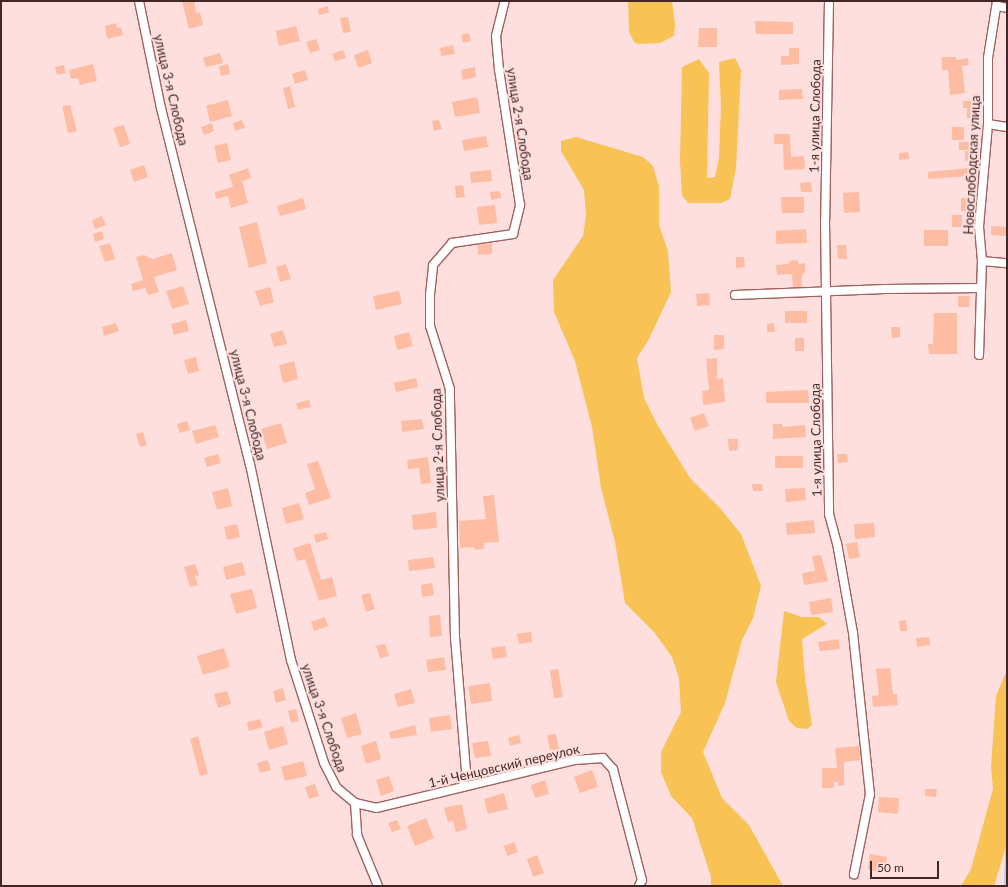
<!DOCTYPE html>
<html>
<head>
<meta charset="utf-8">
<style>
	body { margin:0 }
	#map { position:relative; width:1008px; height:887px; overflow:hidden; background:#fedfdd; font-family:Lato,sans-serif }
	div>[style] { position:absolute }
	.green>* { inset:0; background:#f9c255 }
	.stream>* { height:2.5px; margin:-1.25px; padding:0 1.25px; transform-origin:1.25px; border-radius:1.25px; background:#b9cdf2 }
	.building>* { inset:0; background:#febca3 }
	.roads { filter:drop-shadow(1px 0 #a2605e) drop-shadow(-1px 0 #a2605e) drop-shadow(0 1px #a2605e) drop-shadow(0 -1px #a2605e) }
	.minor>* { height:8px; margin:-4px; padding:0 4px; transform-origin:4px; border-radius:4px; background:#fff }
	span { translate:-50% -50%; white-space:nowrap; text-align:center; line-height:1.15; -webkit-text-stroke:4px #fedfdd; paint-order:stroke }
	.street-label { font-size:13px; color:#432726 }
	.frame { position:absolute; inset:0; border:2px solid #432726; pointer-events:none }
	.scale { position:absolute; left:870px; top:861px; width:69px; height:18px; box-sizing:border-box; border:2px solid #432726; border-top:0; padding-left:5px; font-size:12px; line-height:14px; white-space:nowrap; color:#432726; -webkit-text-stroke:3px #fedfdd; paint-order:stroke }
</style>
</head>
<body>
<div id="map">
	<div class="green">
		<div style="clip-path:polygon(628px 1px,672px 1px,675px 25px,674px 36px,660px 43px,638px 44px,634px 42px,629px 32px)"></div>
		<div style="clip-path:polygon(735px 58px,741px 70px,736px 168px,730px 199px,721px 203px,688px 203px,682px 195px,680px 161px,682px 67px,699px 59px,709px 73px,707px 178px,715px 177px,719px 158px,721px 106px,719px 62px)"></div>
		<div style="clip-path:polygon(576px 137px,643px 157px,653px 166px,659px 186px,659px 225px,668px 251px,671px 292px,648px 341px,637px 358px,644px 398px,657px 424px,690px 478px,720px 508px,741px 534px,761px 586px,753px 618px,742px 640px,725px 703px,703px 752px,722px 798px,749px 825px,783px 886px,711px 886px,711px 877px,692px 818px,671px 796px,661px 772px,661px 752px,681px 712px,679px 678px,672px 657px,654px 632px,625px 603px,615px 542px,601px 488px,592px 427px,575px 361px,554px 312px,553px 280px,583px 236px,586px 215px,584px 190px,561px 151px,561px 141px)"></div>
		<div style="clip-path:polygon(784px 611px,802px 617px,819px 617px,827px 624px,802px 639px,805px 678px,812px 725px,807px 729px,797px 728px,789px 721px,776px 682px)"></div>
		<div style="clip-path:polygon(1007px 670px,1007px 844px,994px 886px,961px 886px,971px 869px,993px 789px,991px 767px,996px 696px)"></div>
	</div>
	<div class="stream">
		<div style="left:1005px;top:886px;width:76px;rotate:-88.5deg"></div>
	</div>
	<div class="building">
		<div style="clip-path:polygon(182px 1px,194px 1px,196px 13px,200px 12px,203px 25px,189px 29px)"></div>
		<div style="clip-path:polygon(328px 6px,329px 13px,319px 15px,318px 9px)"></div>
		<div style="clip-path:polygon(348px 17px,351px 32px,343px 33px,340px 18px)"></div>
		<div style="clip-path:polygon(755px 21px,793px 22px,793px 34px,756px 34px)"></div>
		<div style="clip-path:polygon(116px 23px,117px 28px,121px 27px,123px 35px,107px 39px,105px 26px)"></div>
		<div style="clip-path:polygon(296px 26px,300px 41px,279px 46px,276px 31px)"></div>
		<div style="clip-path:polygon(699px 28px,717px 28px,717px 47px,698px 47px)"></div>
		<div style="clip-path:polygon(469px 33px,471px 41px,463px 43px,461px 35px)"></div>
		<div style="clip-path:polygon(316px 39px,320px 50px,310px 53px,306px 42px)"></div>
		<div style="clip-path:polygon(453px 45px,455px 54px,441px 56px,440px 48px)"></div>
		<div style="clip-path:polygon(789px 48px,799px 48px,799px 64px,781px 65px,781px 56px,789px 56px)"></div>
		<div style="clip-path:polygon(343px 50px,346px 58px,335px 61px,332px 54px)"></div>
		<div style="clip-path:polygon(368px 50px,372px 63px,358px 68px,354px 55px)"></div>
		<div style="clip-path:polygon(220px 53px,223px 63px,206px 67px,203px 58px)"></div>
		<div style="clip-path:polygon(942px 57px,956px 57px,956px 60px,968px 58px,969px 65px,962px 66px,965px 93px,950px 95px,948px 70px,942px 70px)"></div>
		<div style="clip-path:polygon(93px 64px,97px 81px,80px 85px,78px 78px,71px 79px,69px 70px)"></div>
		<div style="clip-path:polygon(228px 64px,230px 74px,221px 76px,219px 66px)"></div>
		<div style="clip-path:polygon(64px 65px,66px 73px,57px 75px,55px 67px)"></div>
		<div style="clip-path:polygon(475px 67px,476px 77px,463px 80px,461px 70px)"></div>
		<div style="clip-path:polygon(305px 70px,308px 80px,295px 84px,292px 74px)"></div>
		<div style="clip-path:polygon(290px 86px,295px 107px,288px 109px,283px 88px)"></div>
		<div style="clip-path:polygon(802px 89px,803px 99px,779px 100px,779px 90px)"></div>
		<div style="clip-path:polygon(477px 97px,480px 113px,455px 117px,452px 102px)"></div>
		<div style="clip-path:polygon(228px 100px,232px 116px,210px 122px,206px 106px)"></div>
		<div style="clip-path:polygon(963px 101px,977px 101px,976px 117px,967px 118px,967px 108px,963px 108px)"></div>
		<div style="clip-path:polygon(70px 105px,77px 131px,68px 133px,62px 106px)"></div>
		<div style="clip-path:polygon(242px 120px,245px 128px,235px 131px,233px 123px)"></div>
		<div style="clip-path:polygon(439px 120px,442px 129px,434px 131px,432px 121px)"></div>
		<div style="clip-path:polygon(212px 123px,214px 131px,204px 135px,201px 127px)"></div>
		<div style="clip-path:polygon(124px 125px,130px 144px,120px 147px,113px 128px)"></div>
		<div style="clip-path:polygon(952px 127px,964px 127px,964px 140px,952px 140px)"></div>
		<div style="clip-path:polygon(774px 134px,790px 134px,791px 157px,804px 156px,805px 169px,784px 170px,783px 144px,774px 144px)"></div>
		<div style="clip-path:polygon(486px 136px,488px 147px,464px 151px,462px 140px)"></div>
		<div style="clip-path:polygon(959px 142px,970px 142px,970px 150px,959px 150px)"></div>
		<div style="clip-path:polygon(227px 143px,231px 160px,218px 163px,214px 146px)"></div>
		<div style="clip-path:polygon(965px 151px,972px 151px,973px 160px,965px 161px)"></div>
		<div style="clip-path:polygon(908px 152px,909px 159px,899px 160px,899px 153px)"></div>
		<div style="clip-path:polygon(144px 165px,148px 177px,134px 182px,130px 170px)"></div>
		<div style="clip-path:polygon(248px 168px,251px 178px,242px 181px,248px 203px,231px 208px,228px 196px,216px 199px,215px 192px,233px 187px,229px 175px)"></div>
		<div style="clip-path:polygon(969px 168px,970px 176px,928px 179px,928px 172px)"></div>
		<div style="clip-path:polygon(491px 170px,492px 181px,471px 183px,470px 172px)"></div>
		<div style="clip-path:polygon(811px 182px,812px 192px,801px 192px,800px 183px)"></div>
		<div style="clip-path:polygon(463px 185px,465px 197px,456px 198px,455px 186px)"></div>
		<div style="clip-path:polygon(500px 191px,501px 198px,491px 200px,490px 192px)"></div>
		<div style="clip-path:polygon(859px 192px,860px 212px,844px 213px,843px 193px)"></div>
		<div style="clip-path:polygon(781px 197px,804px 197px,804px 213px,782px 213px)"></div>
		<div style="clip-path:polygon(303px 198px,306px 209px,280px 216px,277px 206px)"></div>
		<div style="clip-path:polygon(961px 198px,971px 198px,971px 211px,961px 211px)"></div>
		<div style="clip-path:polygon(495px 205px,497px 223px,479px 225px,477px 207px)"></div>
		<div style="clip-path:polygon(952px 215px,962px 215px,962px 227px,952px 227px)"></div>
		<div style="clip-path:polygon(102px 216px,106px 225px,95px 229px,92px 220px)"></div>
		<div style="clip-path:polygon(257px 222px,267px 263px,249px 268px,239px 227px)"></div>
		<div style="clip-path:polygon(991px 226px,1007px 227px,1007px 236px,991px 235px)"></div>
		<div style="clip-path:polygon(806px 229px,807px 243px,776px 244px,776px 231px)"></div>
		<div style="clip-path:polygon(924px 230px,948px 230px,948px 246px,924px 246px)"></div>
		<div style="clip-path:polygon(102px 231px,104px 239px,95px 242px,93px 234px)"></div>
		<div style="clip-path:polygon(110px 243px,115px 259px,105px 262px,99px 246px)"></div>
		<div style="clip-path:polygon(492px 243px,492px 254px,478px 255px,478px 245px)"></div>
		<div style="clip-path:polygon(837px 245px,846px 245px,847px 259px,838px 259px)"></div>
		<div style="clip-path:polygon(172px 253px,177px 270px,154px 277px,159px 292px,148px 295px,145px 288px,133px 291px,131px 284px,143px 280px,136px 257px,144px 255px,153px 259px)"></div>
		<div style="clip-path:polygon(736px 257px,744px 257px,745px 267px,736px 268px)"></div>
		<div style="clip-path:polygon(798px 260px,798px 264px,805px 263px,805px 273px,803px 273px,802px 277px,802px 287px,793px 287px,792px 274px,777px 275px,776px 265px,789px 264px,789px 261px)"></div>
		<div style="clip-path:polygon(286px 264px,291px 279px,280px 282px,276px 267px)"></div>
		<div style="clip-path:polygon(183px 286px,189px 304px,172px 309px,166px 291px)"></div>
		<div style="clip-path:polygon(270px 287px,274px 302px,260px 306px,255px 291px)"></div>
		<div style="clip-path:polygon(399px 291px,402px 304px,376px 310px,373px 296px)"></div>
		<div style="clip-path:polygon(709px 293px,710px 305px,697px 306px,696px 294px)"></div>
		<div style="clip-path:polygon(958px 296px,970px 296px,969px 307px,958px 307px)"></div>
		<div style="clip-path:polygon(785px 311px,807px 311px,807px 323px,785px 323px)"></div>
		<div style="clip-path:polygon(934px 313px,957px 313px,957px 354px,929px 354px,928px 344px,933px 344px)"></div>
		<div style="clip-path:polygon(186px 320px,189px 331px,174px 335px,171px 324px)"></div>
		<div style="clip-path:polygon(116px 323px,119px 331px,104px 336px,102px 327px)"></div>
		<div style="clip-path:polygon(774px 323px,775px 332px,767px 332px,767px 324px)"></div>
		<div style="clip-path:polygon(891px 327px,900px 327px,900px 337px,892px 338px)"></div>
		<div style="clip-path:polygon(283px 330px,287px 344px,274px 347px,270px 334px)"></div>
		<div style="clip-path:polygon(409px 332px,413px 346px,397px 350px,394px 336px)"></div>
		<div style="clip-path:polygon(714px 335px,724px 335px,724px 349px,714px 350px)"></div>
		<div style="clip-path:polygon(795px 338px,804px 338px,804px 351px,795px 351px)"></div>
		<div style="clip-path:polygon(196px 357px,199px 371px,188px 374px,184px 360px)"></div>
		<div style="clip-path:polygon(717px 358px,717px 379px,723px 378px,725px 402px,703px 405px,702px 391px,709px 390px,706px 359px)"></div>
		<div style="clip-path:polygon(294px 361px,298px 379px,283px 383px,279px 365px)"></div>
		<div style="clip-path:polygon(416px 378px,418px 387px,396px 392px,394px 383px)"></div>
		<div style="clip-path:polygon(808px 390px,809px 403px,766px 403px,766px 392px)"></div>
		<div style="clip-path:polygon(309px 400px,311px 407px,298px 410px,296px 403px)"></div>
		<div style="clip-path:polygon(704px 413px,709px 426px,695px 431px,690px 418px)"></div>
		<div style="clip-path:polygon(422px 419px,424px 429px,402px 432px,401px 421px)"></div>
		<div style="clip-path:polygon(187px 421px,190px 430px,180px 433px,177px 424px)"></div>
		<div style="clip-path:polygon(281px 423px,287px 443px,267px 449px,261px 429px)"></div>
		<div style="clip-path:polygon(773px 424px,782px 424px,782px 427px,805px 425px,806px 437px,773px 439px)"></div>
		<div style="clip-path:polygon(215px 425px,219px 437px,196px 444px,192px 431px)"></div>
		<div style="clip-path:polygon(143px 432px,147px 445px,140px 447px,136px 434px)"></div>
		<div style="clip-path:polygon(728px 439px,738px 439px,738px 450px,729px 451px)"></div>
		<div style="clip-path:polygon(218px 454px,221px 463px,207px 467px,204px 458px)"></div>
		<div style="clip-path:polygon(837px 454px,847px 454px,848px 462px,838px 463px)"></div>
		<div style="clip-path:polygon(775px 456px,803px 456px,803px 468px,775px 468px)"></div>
		<div style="clip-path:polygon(428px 457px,431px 483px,421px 484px,419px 468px,408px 469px,407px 460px)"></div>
		<div style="clip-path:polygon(318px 461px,331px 498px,309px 505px,305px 493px,315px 489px,307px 464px)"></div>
		<div style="clip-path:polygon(752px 484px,762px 484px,763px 491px,753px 491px)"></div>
		<div style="clip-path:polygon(228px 488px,232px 506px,217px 510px,212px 492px)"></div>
		<div style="clip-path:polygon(805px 488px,806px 500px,786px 502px,785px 489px)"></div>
		<div style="clip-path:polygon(494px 495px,499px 542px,484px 543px,484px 549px,475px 550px,474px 547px,460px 548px,459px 521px,486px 519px,483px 496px)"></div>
		<div style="clip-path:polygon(299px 503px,304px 519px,286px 524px,282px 508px)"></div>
		<div style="clip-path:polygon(436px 512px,437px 528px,413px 530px,412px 515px)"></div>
		<div style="clip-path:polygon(814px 520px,815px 533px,787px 535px,786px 523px)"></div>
		<div style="clip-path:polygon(874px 523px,875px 537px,855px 539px,854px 524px)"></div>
		<div style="clip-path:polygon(237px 524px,240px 537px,227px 540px,224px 527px)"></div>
		<div style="clip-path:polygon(326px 532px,328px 539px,316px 543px,314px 535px)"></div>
		<div style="clip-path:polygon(857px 542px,860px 557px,849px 559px,846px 544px)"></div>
		<div style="clip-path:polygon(310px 543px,321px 580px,332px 577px,337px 596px,319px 601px,305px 559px,297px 561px,293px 548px)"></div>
		<div style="clip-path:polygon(821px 555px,828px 581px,804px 585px,802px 573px,815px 571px,812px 556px)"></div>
		<div style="clip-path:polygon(433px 557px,435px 568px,409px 571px,408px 560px)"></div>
		<div style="clip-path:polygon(242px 562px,246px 575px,226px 580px,223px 567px)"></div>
		<div style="clip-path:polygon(195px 564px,199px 575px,195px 576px,198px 585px,190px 587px,184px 567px)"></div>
		<div style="clip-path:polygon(432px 583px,434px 595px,422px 597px,421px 585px)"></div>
		<div style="clip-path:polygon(252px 589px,257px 608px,236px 614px,230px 594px)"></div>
		<div style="clip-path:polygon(370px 593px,375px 609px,366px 612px,361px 595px)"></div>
		<div style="clip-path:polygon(831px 598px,833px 612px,811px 615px,809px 602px)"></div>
		<div style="clip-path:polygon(440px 615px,442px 636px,430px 637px,429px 616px)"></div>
		<div style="clip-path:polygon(325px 617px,328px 626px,314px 631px,311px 622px)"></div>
		<div style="clip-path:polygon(906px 620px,907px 631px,900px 631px,899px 621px)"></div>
		<div style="clip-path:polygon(531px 632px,532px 642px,519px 644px,517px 634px)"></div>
		<div style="clip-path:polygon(929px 637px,930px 645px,917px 647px,916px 638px)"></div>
		<div style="clip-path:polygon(839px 639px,840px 649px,820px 651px,818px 642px)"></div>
		<div style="clip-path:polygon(385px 644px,389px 656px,380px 658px,376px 646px)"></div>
		<div style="clip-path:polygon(505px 646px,507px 657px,493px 659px,491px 648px)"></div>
		<div style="clip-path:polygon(224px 648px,230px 667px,203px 675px,197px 656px)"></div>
		<div style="clip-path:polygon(444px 657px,446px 670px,428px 672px,426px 660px)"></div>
		<div style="clip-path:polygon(890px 668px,893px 694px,897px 694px,898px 705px,873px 707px,872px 696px,879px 695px,876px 669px)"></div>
		<div style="clip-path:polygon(558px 669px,563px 697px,554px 698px,550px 670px)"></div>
		<div style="clip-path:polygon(490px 683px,492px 701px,471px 704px,468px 686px)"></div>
		<div style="clip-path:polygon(283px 688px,286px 700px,276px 703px,273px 691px)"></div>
		<div style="clip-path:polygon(411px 689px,415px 703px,398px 707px,394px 694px)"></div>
		<div style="clip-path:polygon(227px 691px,231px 704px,218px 708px,214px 694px)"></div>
		<div style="clip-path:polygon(296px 709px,299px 721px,291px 723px,288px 711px)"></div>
		<div style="clip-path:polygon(356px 713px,362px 734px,347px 738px,341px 718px)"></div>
		<div style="clip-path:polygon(450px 715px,452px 729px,431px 732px,429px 718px)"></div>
		<div style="clip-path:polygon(260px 719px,263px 727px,249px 731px,247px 722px)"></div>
		<div style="clip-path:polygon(415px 725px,417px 735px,391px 739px,389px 732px)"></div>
		<div style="clip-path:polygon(283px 726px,288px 744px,269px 750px,264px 732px)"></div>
		<div style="clip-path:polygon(556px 734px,559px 749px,550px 750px,547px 735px)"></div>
		<div style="clip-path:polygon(519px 735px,521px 743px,510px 746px,508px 738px)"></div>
		<div style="clip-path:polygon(198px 736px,208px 774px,200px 776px,190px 739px)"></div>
		<div style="clip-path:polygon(376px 741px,381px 759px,366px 764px,361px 746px)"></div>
		<div style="clip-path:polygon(488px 741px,491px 756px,475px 758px,472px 743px)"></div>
		<div style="clip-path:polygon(859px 746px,861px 760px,844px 762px,844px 785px,838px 786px,838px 782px,834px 782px,834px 788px,822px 788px,822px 768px,837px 768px,835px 748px)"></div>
		<div style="clip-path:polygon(268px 760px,271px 770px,260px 773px,257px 763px)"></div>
		<div style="clip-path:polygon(303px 761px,307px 776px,285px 781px,281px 767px)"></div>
		<div style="clip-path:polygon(592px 770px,598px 787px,580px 793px,574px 777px)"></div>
		<div style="clip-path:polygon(389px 776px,394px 791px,381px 796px,376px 780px)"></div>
		<div style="clip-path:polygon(545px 780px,549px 794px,535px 798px,531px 785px)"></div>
		<div style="clip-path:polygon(315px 784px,319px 796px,309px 799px,305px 787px)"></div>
		<div style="clip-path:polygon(925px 789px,937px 789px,936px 797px,925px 796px)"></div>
		<div style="clip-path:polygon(504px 793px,508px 809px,488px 814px,484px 799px)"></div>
		<div style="clip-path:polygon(879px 797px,899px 798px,898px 814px,878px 812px)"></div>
		<div style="clip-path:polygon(462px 804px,467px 829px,456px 832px,453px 821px,448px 822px,444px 808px)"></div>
		<div style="clip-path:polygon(426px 818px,434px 838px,415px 846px,407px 826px)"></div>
		<div style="clip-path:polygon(397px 820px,401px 829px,392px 832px,388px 823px)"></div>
		<div style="clip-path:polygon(514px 842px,518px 852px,507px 856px,504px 846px)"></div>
		<div style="clip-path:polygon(870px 854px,887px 857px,885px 872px,868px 870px)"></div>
		<div style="clip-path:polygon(537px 855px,544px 873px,533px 877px,527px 859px)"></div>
	</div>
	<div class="roads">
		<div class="minor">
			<div style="left:139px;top:1px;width:109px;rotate:78.4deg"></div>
			<div style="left:161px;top:108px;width:367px;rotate:76deg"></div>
			<div style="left:250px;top:464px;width:200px;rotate:78.2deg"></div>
			<div style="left:291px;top:660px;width:108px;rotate:72.2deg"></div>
			<div style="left:324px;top:763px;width:27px;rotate:63deg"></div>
			<div style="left:336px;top:787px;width:25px;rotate:40deg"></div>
			<div style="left:355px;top:803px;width:22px;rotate:13deg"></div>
			<div style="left:376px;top:808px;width:205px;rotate:-13.6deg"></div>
			<div style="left:575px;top:760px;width:28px;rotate:-4deg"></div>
			<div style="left:603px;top:758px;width:15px;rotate:48deg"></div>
			<div style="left:613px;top:769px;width:115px;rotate:75.4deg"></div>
			<div style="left:642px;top:880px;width:7px;rotate:117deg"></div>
			<div style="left:829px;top:1px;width:219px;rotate:91deg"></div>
			<div style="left:825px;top:220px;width:294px;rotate:89.2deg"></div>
			<div style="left:829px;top:514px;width:30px;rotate:75deg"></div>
			<div style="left:837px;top:543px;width:91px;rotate:79.9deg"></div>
			<div style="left:853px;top:633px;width:162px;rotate:84deg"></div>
			<div style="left:870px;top:794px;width:82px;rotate:101.3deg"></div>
			<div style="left:997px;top:6px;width:10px;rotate:11deg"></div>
			<div style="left:988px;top:124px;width:19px;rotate:9deg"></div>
			<div style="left:982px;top:261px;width:25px;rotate:5deg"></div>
			<div style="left:735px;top:295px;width:150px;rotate:-2.3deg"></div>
			<div style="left:885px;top:289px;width:96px;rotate:-0.6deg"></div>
			<div style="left:979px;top:355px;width:94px;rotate:-88.2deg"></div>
			<div style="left:982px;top:261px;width:34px;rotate:-95deg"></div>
			<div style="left:979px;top:227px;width:103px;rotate:-85deg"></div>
			<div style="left:988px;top:124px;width:66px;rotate:-90deg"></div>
			<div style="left:988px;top:58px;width:58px;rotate:-81deg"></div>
			<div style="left:463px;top:787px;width:16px;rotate:-79deg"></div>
			<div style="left:466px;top:771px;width:133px;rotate:-94.7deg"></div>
			<div style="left:455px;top:638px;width:249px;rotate:-91.2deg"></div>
			<div style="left:450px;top:389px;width:66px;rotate:-107.6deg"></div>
			<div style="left:430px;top:326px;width:31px;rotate:-90deg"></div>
			<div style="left:430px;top:295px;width:30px;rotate:-84deg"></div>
			<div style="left:433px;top:265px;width:29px;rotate:-49deg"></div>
			<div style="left:452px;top:243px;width:62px;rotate:-8.4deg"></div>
			<div style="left:513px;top:234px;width:30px;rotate:-76deg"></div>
			<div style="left:520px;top:205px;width:137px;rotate:-98.8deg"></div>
			<div style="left:499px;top:70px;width:34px;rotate:-95deg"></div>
			<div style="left:496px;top:36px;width:36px;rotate:-76deg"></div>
			<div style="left:355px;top:803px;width:32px;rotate:86deg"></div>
			<div style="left:357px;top:835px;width:55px;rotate:67.6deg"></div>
		</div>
	</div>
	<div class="street-label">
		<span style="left:171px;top:90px;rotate:77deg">улица 3-я Слобода</span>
		<span style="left:815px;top:116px;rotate:-89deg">1-я улица Слобода</span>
		<span style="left:520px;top:124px;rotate:81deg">улица 2-я Слобода</span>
		<span style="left:972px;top:165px;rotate:-87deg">Новослободская улица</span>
		<span style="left:248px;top:405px;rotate:76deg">улица 3-я Слобода</span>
		<span style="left:816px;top:440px;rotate:-91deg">1-я улица Слобода</span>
		<span style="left:438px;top:445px;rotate:-92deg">улица 2-я Слобода</span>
		<span style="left:324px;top:718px;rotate:71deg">улица 3-я Слобода</span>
		<span style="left:504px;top:766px;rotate:-13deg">1-й Ченцовский переулок</span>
	</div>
	<div class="frame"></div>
	<div class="scale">50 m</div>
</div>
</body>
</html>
